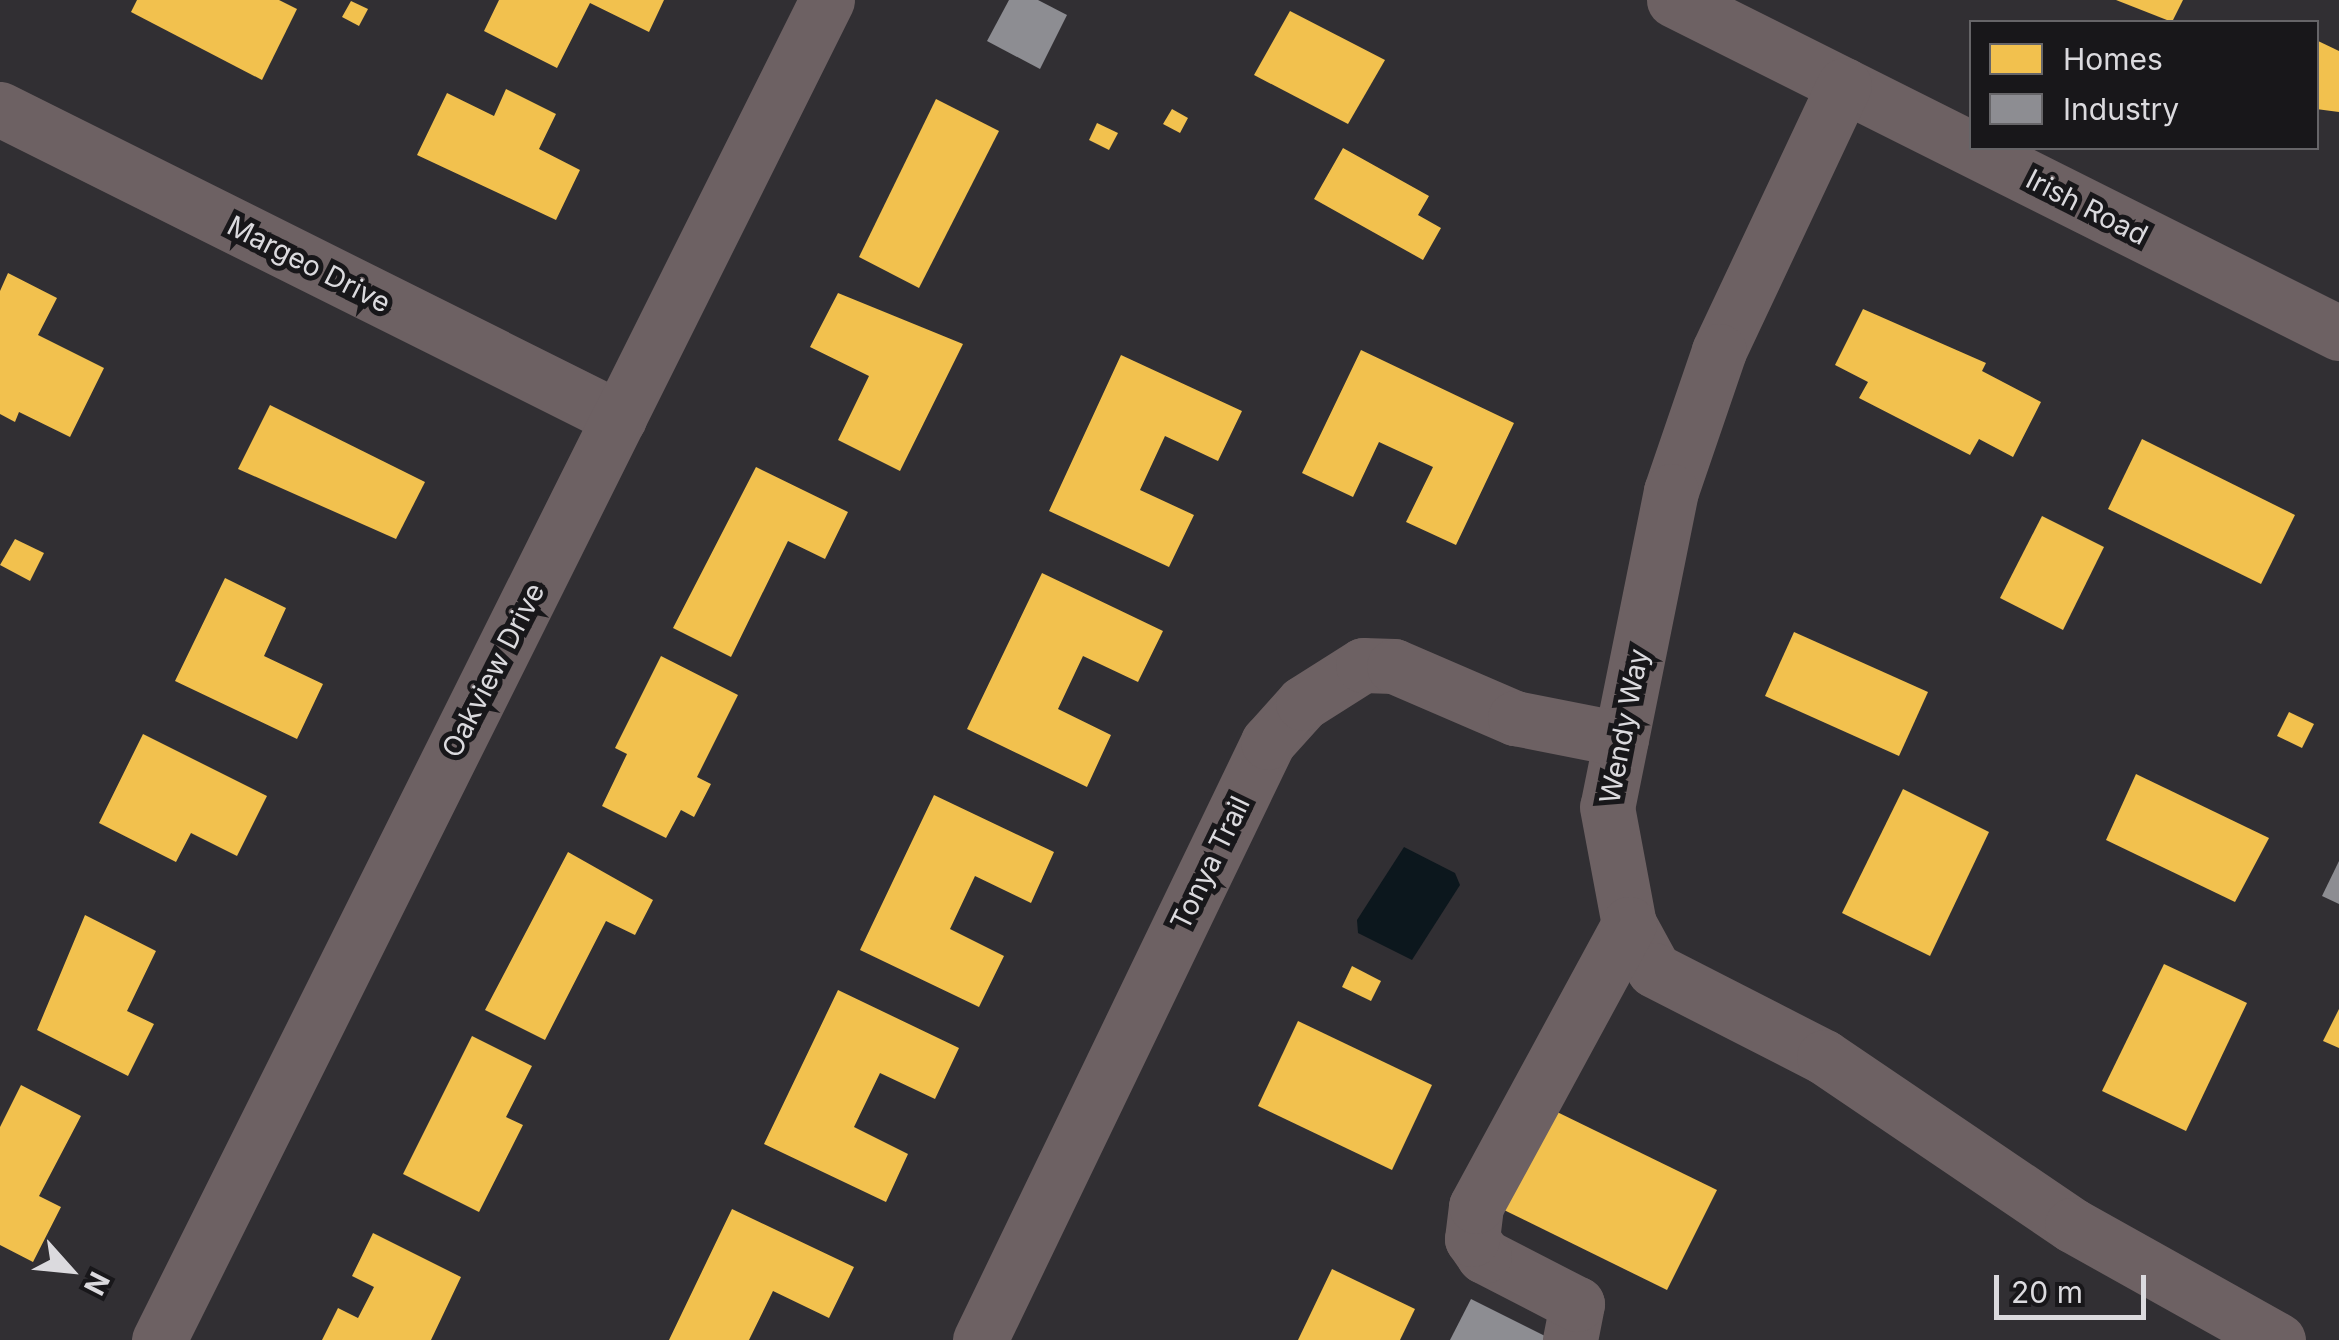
<!DOCTYPE html>
<html>
<head>
<meta charset="utf-8">
<style>
	body { margin:0 }
	#map { position:relative; width:2339px; height:1340px; overflow:hidden; background:#312f33; font-family:Inter,sans-serif }
	div>[style] { position:absolute }
	.water>* { inset:0; background:#0c171d }
	.homes>* { inset:0; background:#f2c14e }
	.industry>* { inset:0; background:#8d8d92 }
	.minor>* { height:55px; margin:-27.5px; padding:0 27.5px; transform-origin:27.5px; border-radius:27.5px; background:#6d6163 }
	span { translate:-50% -50%; white-space:nowrap; text-align:center; line-height:1.15; -webkit-text-stroke:10px #18171a; paint-order:stroke }
	.street-label { font-size:28px; color:#dbdade }
	.legend { position:absolute; left:1969px; top:20px; width:350px; height:130px; box-sizing:border-box; background:#18171a; border:2px solid #666568; margin:0; padding:12px 18px; list-style:none; font-size:30px; color:#dbdade }
	.legend li { display:flex; align-items:center; gap:20px; height:50px }
	.legend b { width:50px; border:2px solid #666568 }
	.north { position:absolute; left:20px; top:1220px; width:100px; height:100px; -webkit-text-stroke:8px #18171a; paint-order:stroke; rotate:117deg; font-size:28px; font-weight:700; line-height:40px; text-align:center; color:#dbdade }
	.north::after { content:''; display:block; margin:auto; width:35px; height:45px; background:#dbdade; clip-path:polygon(50% 0,100% 100%,50% 72%,0 100%) }
	.scale { position:absolute; left:1994px; top:1275px; width:152px; height:45px; box-sizing:border-box; border:5px solid #dbdade; border-top:0; padding-left:12px; font-size:30px; line-height:35px; white-space:nowrap; color:#dbdade; -webkit-text-stroke:8px #18171a; paint-order:stroke }
</style>
</head>
<body>
<div id="map">
	<div class="water">
		<div style="clip-path:polygon(1404px 847px,1455px 873px,1460px 885px,1412px 960px,1358px 933px,1357px 920px)"></div>
	</div>
	<div class="homes">
		<div style="clip-path:polygon(137px 0,279px 0,297px 9px,262px 80px,131px 12px)"></div>
		<div style="clip-path:polygon(499px 0,664px 0,649px 32px,590px 3px,557px 68px,484px 31px)"></div>
		<div style="clip-path:polygon(2116px 0,2183px 0,2172px 22px)"></div>
		<div style="clip-path:polygon(351px 1px,368px 9px,359px 26px,342px 17px)"></div>
		<div style="clip-path:polygon(1290px 11px,1385px 60px,1348px 124px,1254px 75px)"></div>
		<div style="clip-path:polygon(2316px 40px,2339px 51px,2339px 112px,2316px 109px)"></div>
		<div style="clip-path:polygon(506px 89px,556px 114px,539px 149px,580px 170px,556px 220px,417px 155px,447px 93px,494px 116px)"></div>
		<div style="clip-path:polygon(936px 99px,999px 131px,919px 288px,859px 257px)"></div>
		<div style="clip-path:polygon(1172px 109px,1188px 118px,1180px 133px,1163px 124px)"></div>
		<div style="clip-path:polygon(1097px 123px,1118px 133px,1109px 150px,1089px 140px)"></div>
		<div style="clip-path:polygon(1343px 148px,1429px 196px,1418px 215px,1441px 228px,1423px 260px,1314px 199px)"></div>
		<div style="clip-path:polygon(8px 273px,57px 298px,38px 335px,104px 368px,70px 437px,19px 412px,15px 422px,0 414px,0 291px)"></div>
		<div style="clip-path:polygon(838px 293px,963px 344px,900px 471px,838px 440px,869px 376px,810px 347px)"></div>
		<div style="clip-path:polygon(1863px 309px,1986px 363px,1982px 371px,2041px 402px,2013px 457px,1979px 439px,1970px 455px,1859px 398px,1868px 382px,1835px 365px)"></div>
		<div style="clip-path:polygon(1361px 350px,1514px 423px,1456px 545px,1406px 522px,1433px 467px,1379px 442px,1353px 497px,1302px 473px)"></div>
		<div style="clip-path:polygon(1121px 355px,1242px 411px,1218px 461px,1165px 436px,1140px 490px,1194px 515px,1169px 567px,1049px 511px)"></div>
		<div style="clip-path:polygon(270px 405px,425px 482px,396px 539px,238px 469px)"></div>
		<div style="clip-path:polygon(2142px 439px,2295px 515px,2261px 584px,2108px 509px)"></div>
		<div style="clip-path:polygon(756px 467px,848px 512px,825px 559px,788px 541px,731px 657px,673px 628px)"></div>
		<div style="clip-path:polygon(2042px 516px,2104px 547px,2063px 630px,2000px 598px)"></div>
		<div style="clip-path:polygon(15px 539px,44px 553px,30px 581px,0 565px)"></div>
		<div style="clip-path:polygon(1042px 573px,1163px 631px,1138px 682px,1083px 656px,1058px 709px,1111px 735px,1087px 787px,967px 729px)"></div>
		<div style="clip-path:polygon(225px 578px,286px 608px,264px 656px,323px 684px,297px 739px,175px 681px)"></div>
		<div style="clip-path:polygon(1794px 632px,1928px 692px,1899px 756px,1765px 696px)"></div>
		<div style="clip-path:polygon(661px 656px,738px 695px,697px 777px,711px 784px,694px 817px,681px 810px,666px 838px,602px 806px,627px 754px,615px 748px)"></div>
		<div style="clip-path:polygon(2289px 712px,2314px 724px,2302px 748px,2277px 736px)"></div>
		<div style="clip-path:polygon(143px 734px,267px 796px,237px 856px,191px 833px,176px 862px,99px 823px)"></div>
		<div style="clip-path:polygon(2136px 774px,2269px 838px,2235px 902px,2106px 840px)"></div>
		<div style="clip-path:polygon(1903px 789px,1989px 832px,1930px 956px,1842px 913px)"></div>
		<div style="clip-path:polygon(934px 795px,1054px 852px,1031px 903px,975px 876px,950px 929px,1004px 956px,979px 1007px,860px 950px)"></div>
		<div style="clip-path:polygon(568px 852px,653px 900px,635px 935px,606px 921px,545px 1040px,485px 1010px)"></div>
		<div style="clip-path:polygon(85px 915px,156px 951px,127px 1011px,154px 1024px,128px 1076px,37px 1030px)"></div>
		<div style="clip-path:polygon(2164px 964px,2247px 1003px,2186px 1131px,2102px 1091px)"></div>
		<div style="clip-path:polygon(1352px 966px,1381px 981px,1371px 1001px,1342px 987px)"></div>
		<div style="clip-path:polygon(838px 990px,959px 1048px,935px 1099px,880px 1073px,854px 1127px,908px 1154px,886px 1202px,764px 1144px)"></div>
		<div style="clip-path:polygon(2339px 1009px,2339px 1048px,2323px 1041px)"></div>
		<div style="clip-path:polygon(1298px 1021px,1432px 1085px,1392px 1170px,1258px 1106px)"></div>
		<div style="clip-path:polygon(472px 1036px,532px 1066px,506px 1117px,523px 1125px,479px 1212px,403px 1174px)"></div>
		<div style="clip-path:polygon(21px 1085px,81px 1116px,39px 1196px,61px 1207px,33px 1262px,0 1245px,0 1127px)"></div>
		<div style="clip-path:polygon(1553px 1110px,1717px 1190px,1667px 1290px,1504px 1210px)"></div>
		<div style="clip-path:polygon(732px 1209px,854px 1267px,829px 1318px,773px 1291px,749px 1340px,669px 1340px)"></div>
		<div style="clip-path:polygon(373px 1233px,461px 1277px,431px 1340px,322px 1340px,338px 1308px,358px 1318px,374px 1287px,352px 1276px)"></div>
		<div style="clip-path:polygon(1332px 1269px,1415px 1309px,1400px 1340px,1298px 1340px)"></div>
	</div>
	<div class="industry">
		<div style="clip-path:polygon(1009px 0,1038px 0,1067px 15px,1040px 69px,987px 41px)"></div>
		<div style="clip-path:polygon(2339px 861px,2339px 904px,2322px 896px)"></div>
		<div style="clip-path:polygon(1471px 1299px,1545px 1336px,1543px 1340px,1450px 1340px)"></div>
	</div>
	<div class="minor">
		<div style="left:1674px;top:0;width:744px;rotate:26.6deg"></div>
		<div style="left:1844px;top:85px;width:294px;rotate:115.2deg"></div>
		<div style="left:1719px;top:351px;width:148px;rotate:108.9deg"></div>
		<div style="left:1671px;top:491px;width:322px;rotate:101.4deg"></div>
		<div style="left:1607px;top:807px;width:119px;rotate:79.4deg"></div>
		<div style="left:1629px;top:924px;width:52px;rotate:61.5deg"></div>
		<div style="left:1654px;top:970px;width:191px;rotate:27.1deg"></div>
		<div style="left:1824px;top:1057px;width:300px;rotate:34.1deg"></div>
		<div style="left:2072px;top:1225px;width:236px;rotate:29.2deg"></div>
		<div style="left:0;top:109px;width:692px;rotate:26.53deg"></div>
		<div style="left:159px;top:1340px;width:1497px;rotate:-63.5deg"></div>
		<div style="left:980px;top:1340px;width:664px;rotate:-64.28deg"></div>
		<div style="left:1268px;top:742px;width:52px;rotate:-48.1deg"></div>
		<div style="left:1303px;top:703px;width:71px;rotate:-32.3deg"></div>
		<div style="left:1363px;top:665px;width:31px;rotate:2deg"></div>
		<div style="left:1394px;top:666px;width:132px;rotate:23.3deg"></div>
		<div style="left:1515px;top:718px;width:108px;rotate:11.2deg"></div>
		<div style="left:1570px;top:1340px;width:37px;rotate:-79deg"></div>
		<div style="left:1577px;top:1304px;width:105px;rotate:-152.7deg"></div>
		<div style="left:1484px;top:1256px;width:21px;rotate:-125deg"></div>
		<div style="left:1472px;top:1239px;width:33px;rotate:-83deg"></div>
		<div style="left:1476px;top:1206px;width:321px;rotate:-61.5deg"></div>
	</div>
	<div class="street-label">
		<span style="left:2087px;top:207px;rotate:27deg">Irish Road</span>
		<span style="left:309px;top:264px;rotate:27deg">Margeo Drive</span>
		<span style="left:493px;top:670px;rotate:-63deg">Oakview Drive</span>
		<span style="left:1624px;top:726px;rotate:-79deg">Wendy Way</span>
		<span style="left:1210px;top:863px;rotate:-64deg">Tonya Trail</span>
	</div>
	<ul class="legend">
	<li><b style="height:28px;background:#f2c14e"></b>Homes</li>
	<li><b style="height:28px;background:#8d8d92"></b>Industry</li>
	</ul>
	<div class="north">N</div>
	<div class="scale">20 m</div>
</div>
</body>
</html>
